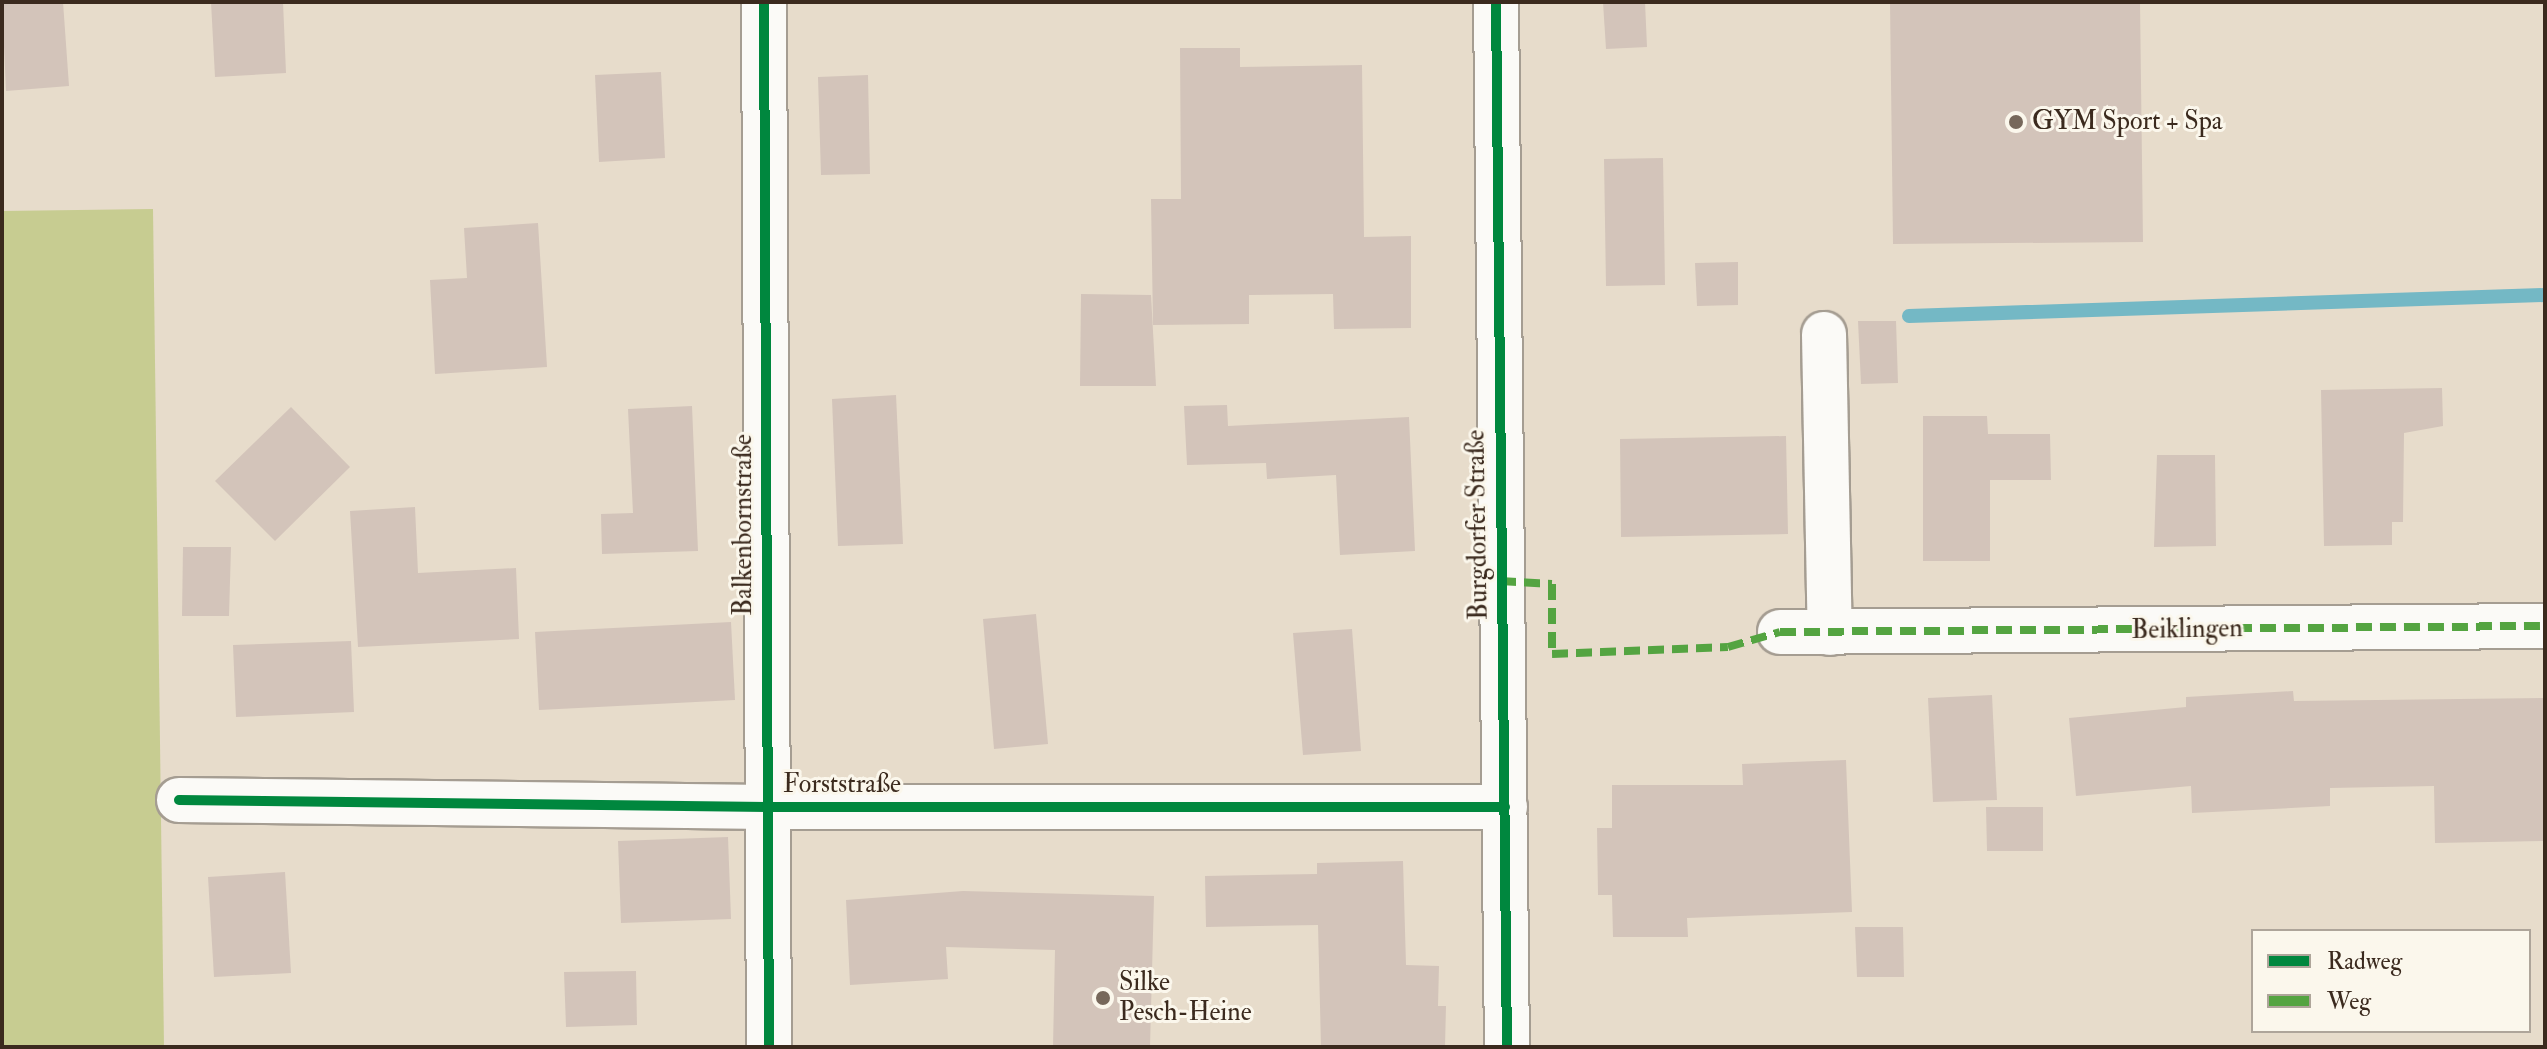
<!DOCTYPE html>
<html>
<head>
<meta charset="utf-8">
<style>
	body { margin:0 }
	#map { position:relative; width:2547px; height:1049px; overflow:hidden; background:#e7dccb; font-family:"IM FELL Double Pica",serif }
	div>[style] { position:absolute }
	.green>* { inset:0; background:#c7cc91 }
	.stream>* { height:14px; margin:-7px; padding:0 7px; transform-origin:7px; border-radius:7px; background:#74b8c5 }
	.building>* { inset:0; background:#d3c4ba }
	.roads { filter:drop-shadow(2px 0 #a59d92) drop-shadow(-2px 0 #a59d92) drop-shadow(0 2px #a59d92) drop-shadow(0 -2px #a59d92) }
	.minor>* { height:44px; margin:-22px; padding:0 22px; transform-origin:22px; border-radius:22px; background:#fbfaf7 }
	.major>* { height:44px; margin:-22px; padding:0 22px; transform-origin:22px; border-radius:22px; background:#fbfaf7 }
	.quiet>* { height:8px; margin-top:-4px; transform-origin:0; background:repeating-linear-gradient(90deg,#54a441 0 16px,transparent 0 24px) }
	.cycleway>* { height:10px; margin:-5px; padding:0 5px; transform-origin:5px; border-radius:5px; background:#00873e }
	.dots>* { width:22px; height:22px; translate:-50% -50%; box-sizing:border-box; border:4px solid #fbf7ec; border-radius:50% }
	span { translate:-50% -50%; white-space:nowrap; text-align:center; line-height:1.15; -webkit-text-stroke:6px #fbf7ec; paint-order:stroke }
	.poi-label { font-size:26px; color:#3b2a1e }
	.left { translate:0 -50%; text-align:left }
	.street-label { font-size:26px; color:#3b2a1e }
	.frame { position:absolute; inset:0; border:4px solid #3b2a1e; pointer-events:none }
	.legend { position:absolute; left:2251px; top:929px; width:280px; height:104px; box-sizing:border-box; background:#fbf7ec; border:2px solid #aea59a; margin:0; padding:10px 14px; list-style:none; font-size:24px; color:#3b2a1e }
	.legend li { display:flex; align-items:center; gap:16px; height:40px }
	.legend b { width:40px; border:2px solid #aea59a }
</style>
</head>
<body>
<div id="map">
	<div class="green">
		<div style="clip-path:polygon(153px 209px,164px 1047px,2px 1047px,2px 211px)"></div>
	</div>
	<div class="stream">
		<div style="left:1909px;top:316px;width:636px;rotate:-1.89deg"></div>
	</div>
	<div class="building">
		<div style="clip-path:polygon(2px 2px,63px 2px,69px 86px,6px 91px)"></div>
		<div style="clip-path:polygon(211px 2px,283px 2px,286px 73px,215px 77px)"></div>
		<div style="clip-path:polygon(1603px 2px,1645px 2px,1647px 47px,1606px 49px)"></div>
		<div style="clip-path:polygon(1890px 2px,2140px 2px,2143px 242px,1893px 244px)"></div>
		<div style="clip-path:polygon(1180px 48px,1240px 48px,1240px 67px,1362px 65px,1364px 237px,1411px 236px,1411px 328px,1334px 329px,1333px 294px,1249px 295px,1249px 324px,1153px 325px,1151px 199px,1181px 199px)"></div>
		<div style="clip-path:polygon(661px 72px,665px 158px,599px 162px,595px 75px)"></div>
		<div style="clip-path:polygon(868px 75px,870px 174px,821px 175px,818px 77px)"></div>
		<div style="clip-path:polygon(1663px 158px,1665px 285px,1606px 286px,1604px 159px)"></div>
		<div style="clip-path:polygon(538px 223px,547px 367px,435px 374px,430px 280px,467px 278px,464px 228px)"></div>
		<div style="clip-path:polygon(1738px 262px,1738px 305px,1697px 306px,1695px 263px)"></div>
		<div style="clip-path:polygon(1081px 294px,1151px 295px,1156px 386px,1080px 386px)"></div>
		<div style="clip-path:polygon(1858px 321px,1896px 321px,1898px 383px,1861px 384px)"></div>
		<div style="clip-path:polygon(2442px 388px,2443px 426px,2404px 433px,2403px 522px,2392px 522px,2392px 545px,2324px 546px,2321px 390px)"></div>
		<div style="clip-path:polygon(896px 395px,903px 544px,838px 546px,832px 399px)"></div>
		<div style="clip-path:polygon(1227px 405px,1228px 426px,1409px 417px,1415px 551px,1340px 555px,1336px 475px,1267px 479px,1266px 463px,1187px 465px,1184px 406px)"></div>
		<div style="clip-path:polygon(692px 406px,698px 551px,602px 554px,601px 514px,633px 513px,628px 409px)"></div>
		<div style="clip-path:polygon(291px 407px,350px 467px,275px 541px,215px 481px)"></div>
		<div style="clip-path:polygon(1923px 416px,1987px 416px,1988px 434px,2050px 434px,2051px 480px,1990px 480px,1990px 561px,1923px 561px)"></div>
		<div style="clip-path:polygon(1786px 436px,1788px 534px,1621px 537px,1620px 439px)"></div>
		<div style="clip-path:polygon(2157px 455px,2215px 455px,2216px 546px,2154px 547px)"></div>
		<div style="clip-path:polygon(415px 507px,418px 573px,516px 568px,519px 639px,358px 647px,350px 511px)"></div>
		<div style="clip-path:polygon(183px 547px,231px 547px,229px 616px,182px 616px)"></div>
		<div style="clip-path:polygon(1036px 614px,1048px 744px,994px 749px,983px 619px)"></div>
		<div style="clip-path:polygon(731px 622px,735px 700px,539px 710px,535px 632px)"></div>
		<div style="clip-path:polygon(1352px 629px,1361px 751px,1303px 755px,1293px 633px)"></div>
		<div style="clip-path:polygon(351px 641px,354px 712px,236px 717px,233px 645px)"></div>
		<div style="clip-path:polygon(2293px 691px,2294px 701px,2545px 698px,2545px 841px,2435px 843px,2434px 786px,2330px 788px,2330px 806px,2192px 813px,2191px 786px,2076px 796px,2069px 718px,2186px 707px,2186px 697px)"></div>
		<div style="clip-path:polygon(1992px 695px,1997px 800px,1933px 802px,1928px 698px)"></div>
		<div style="clip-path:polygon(1846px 760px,1852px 912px,1687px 918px,1688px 937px,1613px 937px,1612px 895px,1598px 895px,1597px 828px,1612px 828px,1612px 785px,1743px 785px,1742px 764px)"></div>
		<div style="clip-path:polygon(1986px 807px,2043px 807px,2043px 851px,1987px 851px)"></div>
		<div style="clip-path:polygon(728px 837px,731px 919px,621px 923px,618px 841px)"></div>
		<div style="clip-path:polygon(1403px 861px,1406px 965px,1439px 966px,1438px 1006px,1446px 1006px,1445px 1047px,1321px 1047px,1318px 925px,1206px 927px,1205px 876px,1317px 874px,1317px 863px)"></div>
		<div style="clip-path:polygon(285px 872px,291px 973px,214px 977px,208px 877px)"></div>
		<div style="clip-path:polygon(963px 891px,1154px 896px,1150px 1047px,1053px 1047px,1055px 950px,946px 947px,948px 979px,850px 985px,846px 900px)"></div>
		<div style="clip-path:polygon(1855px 927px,1903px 927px,1904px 977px,1857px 977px)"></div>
		<div style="clip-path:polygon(636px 971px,637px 1025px,566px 1027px,564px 972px)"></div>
	</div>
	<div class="roads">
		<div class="minor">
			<div style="left:764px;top:2px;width:1045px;rotate:89.73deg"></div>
			<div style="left:1824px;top:334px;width:299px;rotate:88.9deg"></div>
			<div style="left:1780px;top:632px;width:765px;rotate:-0.45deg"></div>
			<div style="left:179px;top:800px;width:588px;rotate:0.68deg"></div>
			<div style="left:767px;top:807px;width:738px"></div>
		</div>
		<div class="major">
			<div style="left:1496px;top:2px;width:1045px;rotate:89.4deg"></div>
		</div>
	</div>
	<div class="quiet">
		<div style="left:1500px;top:581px;width:52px;rotate:3.3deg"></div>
		<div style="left:1552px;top:584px;width:70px;rotate:90deg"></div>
		<div style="left:1552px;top:654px;width:176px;rotate:-2.3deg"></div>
		<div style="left:1728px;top:647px;width:54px;rotate:-16.1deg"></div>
		<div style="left:1780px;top:632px;width:765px;rotate:-0.45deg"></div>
	</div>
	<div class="cycleway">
		<div style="left:764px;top:2px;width:1045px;rotate:89.73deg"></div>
		<div style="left:1496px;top:2px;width:1045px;rotate:89.4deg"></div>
		<div style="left:179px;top:800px;width:588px;rotate:0.68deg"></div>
		<div style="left:767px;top:807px;width:738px"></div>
	</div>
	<div class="dots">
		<div style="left:2016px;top:122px;background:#77685b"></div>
		<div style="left:1103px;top:998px;background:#77685b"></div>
	</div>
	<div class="poi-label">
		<span class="left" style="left:2032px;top:122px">GYM Sport + Spa</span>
		<span class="left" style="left:1119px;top:998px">Silke<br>Pesch-Heine</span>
	</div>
	<div class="street-label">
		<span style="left:744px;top:525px;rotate:-90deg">Balkenbornstraße</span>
		<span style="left:1478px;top:525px;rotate:-91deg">Burgdorfer Straße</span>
		<span style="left:2187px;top:630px;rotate:-1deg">Beiklingen</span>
		<span style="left:842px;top:785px">Forststraße</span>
	</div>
	<div class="frame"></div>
	<ul class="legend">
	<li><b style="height:10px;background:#00873e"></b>Radweg</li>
	<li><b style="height:10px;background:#54a441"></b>Weg</li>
	</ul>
</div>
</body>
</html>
